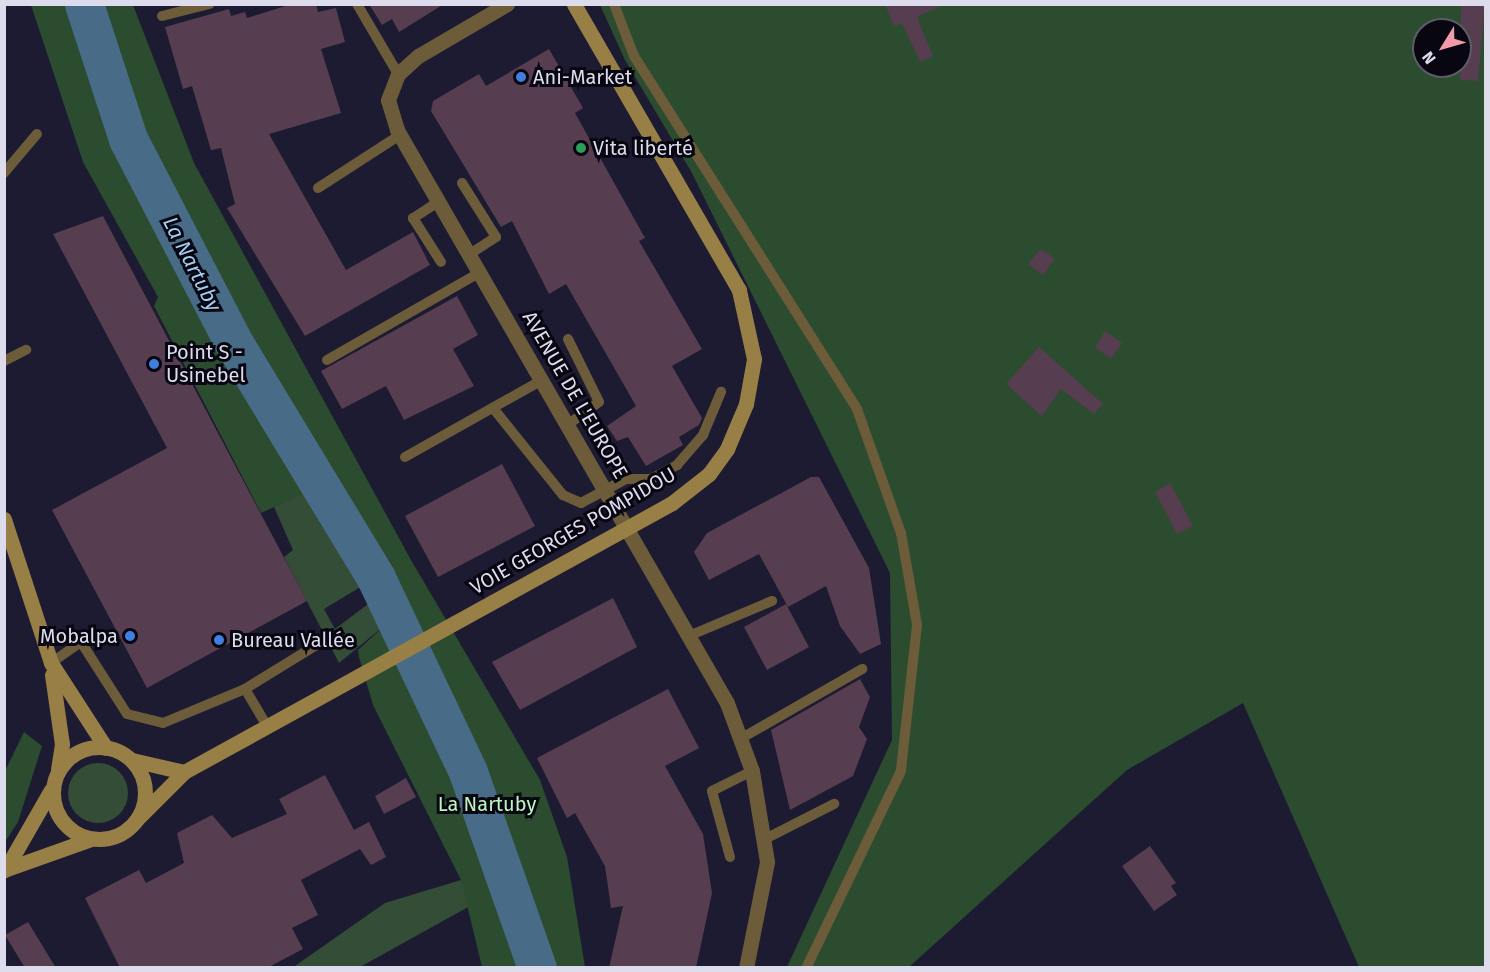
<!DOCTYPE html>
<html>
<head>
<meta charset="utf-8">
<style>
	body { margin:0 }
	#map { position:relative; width:1490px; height:972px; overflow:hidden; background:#1d1b32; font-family:"Fira Sans",sans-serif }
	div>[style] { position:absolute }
	.green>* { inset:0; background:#344d37 }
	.round { border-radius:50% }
	.forest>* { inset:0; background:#2c4c30 }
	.river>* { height:39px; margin:-19.5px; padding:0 19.5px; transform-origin:19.5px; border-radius:19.5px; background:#486b87 }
	.building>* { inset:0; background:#563d4f }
	.lane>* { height:10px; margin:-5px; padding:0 5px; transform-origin:5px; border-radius:5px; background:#6c5c3a }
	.street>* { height:15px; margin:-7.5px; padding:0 7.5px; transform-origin:7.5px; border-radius:7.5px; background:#6c5c3a }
	.secondary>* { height:15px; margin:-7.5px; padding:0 7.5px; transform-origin:7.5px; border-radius:7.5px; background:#987f46 }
	.secondary>.ring { margin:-7.5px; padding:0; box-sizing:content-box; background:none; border:15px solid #987f46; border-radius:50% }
	.dots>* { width:16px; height:16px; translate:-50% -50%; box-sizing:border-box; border:3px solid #080711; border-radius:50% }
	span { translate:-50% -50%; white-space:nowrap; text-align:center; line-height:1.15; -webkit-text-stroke:6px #080711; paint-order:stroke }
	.poi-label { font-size:20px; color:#dddced }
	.left { translate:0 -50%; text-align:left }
	.right { translate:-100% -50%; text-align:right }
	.street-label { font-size:20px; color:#dddced }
	.park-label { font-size:20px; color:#bdf5c2 }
	.water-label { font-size:21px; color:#a1cff5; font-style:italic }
	.frame { position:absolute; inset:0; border:6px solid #dddced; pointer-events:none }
	.north { position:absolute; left:1412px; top:18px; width:60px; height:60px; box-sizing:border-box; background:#080711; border:2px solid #5d5c69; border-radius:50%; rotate:233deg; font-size:16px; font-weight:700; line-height:24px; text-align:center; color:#dddced }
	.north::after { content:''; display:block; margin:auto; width:21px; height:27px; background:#f39aa8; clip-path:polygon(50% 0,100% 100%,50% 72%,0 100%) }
</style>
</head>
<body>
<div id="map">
	<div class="green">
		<div style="clip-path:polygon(315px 487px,367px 583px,324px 609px,335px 629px,376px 598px,384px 626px,339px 663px,284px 557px,293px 550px,274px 507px)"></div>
		<div class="round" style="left:68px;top:763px;width:60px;height:60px"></div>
		<div style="clip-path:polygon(461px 880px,470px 906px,360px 967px,292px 968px,385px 903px)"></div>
	</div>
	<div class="forest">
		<div style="clip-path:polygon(31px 5px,133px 5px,194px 163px,411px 560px,540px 780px,567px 857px,585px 967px,482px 967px,461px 880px,373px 705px,359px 657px,358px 650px,384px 626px,376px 598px,315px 488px,261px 513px,154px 306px,158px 297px,83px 162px)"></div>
		<div style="clip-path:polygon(evenodd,600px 5px,1485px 5px,1485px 967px,1359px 967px,1243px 703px,1127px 770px,909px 967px,787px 967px,892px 740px,890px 573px,692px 173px,625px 60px,600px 5px,1424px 30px,1460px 30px,1460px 66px,1424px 66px,1424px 30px)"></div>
		<div style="clip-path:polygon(24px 732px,42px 746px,18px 822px,5px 842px,5px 771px)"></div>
	</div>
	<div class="river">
		<div style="left:84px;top:4px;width:142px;rotate:71.9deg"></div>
		<div style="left:128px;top:139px;width:232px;rotate:62.6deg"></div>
		<div style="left:235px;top:345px;width:272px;rotate:58.8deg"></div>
		<div style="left:376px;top:578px;width:215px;rotate:64.6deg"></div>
		<div style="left:468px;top:772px;width:208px;rotate:70.6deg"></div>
	</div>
	<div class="building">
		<div style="clip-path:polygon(292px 4px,316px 4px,318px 12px,336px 8px,345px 42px,321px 49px,341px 113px,269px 134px,346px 270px,413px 232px,430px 265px,305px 336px,227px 208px,235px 204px,221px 148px,211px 150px,192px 86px,183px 89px,165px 27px,229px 9px,231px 16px,245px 12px,247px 18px)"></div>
		<div style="clip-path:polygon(369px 4px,444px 4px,399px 32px,392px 19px,382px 25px)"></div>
		<div style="clip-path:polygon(885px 4px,945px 4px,917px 17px,933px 56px,920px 62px,902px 23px,894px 26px)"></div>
		<div style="clip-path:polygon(1461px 4px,1485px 4px,1478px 81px,1460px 80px)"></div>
		<div style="clip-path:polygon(549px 49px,583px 108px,575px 113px,645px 238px,639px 241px,702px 349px,672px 366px,702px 418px,699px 425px,679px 437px,683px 445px,646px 466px,628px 437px,617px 441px,607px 426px,636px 406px,566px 284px,549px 294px,512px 221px,501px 227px,431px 111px,433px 101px,479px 74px,486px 86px)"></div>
		<div style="clip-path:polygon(103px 216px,307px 601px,147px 688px,52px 510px,167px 448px,53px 234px)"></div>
		<div style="clip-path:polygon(1041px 249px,1055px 259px,1043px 275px,1028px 264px)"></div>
		<div style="clip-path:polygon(457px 296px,478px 335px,453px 349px,474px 386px,404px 420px,386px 386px,342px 409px,321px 371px)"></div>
		<div style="clip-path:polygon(1105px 331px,1122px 343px,1111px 359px,1095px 347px)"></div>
		<div style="clip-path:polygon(1039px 347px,1103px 404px,1094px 414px,1061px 389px,1042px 416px,1006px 384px)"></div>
		<div style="clip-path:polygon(502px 464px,535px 526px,438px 577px,405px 516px)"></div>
		<div style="clip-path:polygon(811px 477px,819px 477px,869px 568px,881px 644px,860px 654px,840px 626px,826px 586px,788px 607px,759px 554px,709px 580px,694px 552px,707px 533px)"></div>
		<div style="clip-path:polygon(1170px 483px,1193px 526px,1177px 534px,1155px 492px)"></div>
		<div style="clip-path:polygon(613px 598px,637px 647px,520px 710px,492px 662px)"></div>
		<div style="clip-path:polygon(786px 604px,809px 647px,767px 670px,744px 627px)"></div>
		<div style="clip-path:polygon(860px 679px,870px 697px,859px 727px,867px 739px,853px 776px,790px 810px,771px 730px)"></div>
		<div style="clip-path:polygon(668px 689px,699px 748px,665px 766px,703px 834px,712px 893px,696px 968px,609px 968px,623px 906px,611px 908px,605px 866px,575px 813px,567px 818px,537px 758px)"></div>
		<div style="clip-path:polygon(325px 775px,354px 830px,369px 822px,386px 857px,371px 865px,360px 849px,301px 880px,318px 915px,292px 928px,303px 949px,267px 968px,120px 968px,85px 898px,139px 870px,146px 883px,184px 863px,177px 833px,212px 815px,232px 838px,287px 814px,279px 799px)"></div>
		<div style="clip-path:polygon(406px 778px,416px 797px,384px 814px,375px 796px)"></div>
		<div style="clip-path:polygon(1150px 846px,1176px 883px,1171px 886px,1177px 895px,1154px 911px,1122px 866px)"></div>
		<div style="clip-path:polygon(28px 922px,56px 968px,25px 968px,5px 935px)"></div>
	</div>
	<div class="lane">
		<div style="left:357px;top:4px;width:81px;rotate:59.6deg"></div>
		<div style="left:614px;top:4px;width:56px;rotate:69deg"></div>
		<div style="left:634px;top:56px;width:418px;rotate:57.7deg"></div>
		<div style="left:857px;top:409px;width:132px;rotate:70.5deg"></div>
		<div style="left:901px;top:533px;width:93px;rotate:80.1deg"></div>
		<div style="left:917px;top:625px;width:147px;rotate:96.3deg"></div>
		<div style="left:901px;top:771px;width:219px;rotate:115.7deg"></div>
		<div style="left:162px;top:16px;width:49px;rotate:-14.3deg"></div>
		<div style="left:4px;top:173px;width:51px;rotate:-49.8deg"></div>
		<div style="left:462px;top:183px;width:64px;rotate:57.8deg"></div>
		<div style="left:496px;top:237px;width:33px;rotate:147deg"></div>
		<div style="left:318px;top:188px;width:98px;rotate:-32.9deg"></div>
		<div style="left:438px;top:202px;width:30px;rotate:147deg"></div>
		<div style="left:413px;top:218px;width:52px;rotate:57.5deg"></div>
		<div style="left:568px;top:339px;width:70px;rotate:63.8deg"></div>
		<div style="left:599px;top:402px;width:37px;rotate:144deg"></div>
		<div style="left:327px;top:360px;width:175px;rotate:-29.8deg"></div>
		<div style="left:4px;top:361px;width:25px;rotate:-27deg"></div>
		<div style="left:493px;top:408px;width:112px;rotate:51.2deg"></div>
		<div style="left:563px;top:495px;width:20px;rotate:24deg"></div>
		<div style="left:581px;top:503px;width:51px;rotate:-28.1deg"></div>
		<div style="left:626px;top:479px;width:25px"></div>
		<div style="left:651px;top:479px;width:30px;rotate:-28deg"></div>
		<div style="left:677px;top:465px;width:40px;rotate:-49deg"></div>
		<div style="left:703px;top:435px;width:47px;rotate:-67.3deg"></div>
		<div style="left:405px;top:457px;width:157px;rotate:-29.3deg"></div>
		<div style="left:691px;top:635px;width:88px;rotate:-22.8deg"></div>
		<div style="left:51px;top:663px;width:37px;rotate:-35deg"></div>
		<div style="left:81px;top:642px;width:85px;rotate:57.4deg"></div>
		<div style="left:127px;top:714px;width:37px;rotate:14deg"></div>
		<div style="left:163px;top:723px;width:89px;rotate:-22.5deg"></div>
		<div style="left:267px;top:726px;width:43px;rotate:-120.7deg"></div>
		<div style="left:245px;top:689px;width:92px;rotate:-31.6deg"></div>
		<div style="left:740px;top:739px;width:141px;rotate:-29.8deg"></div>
		<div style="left:763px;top:840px;width:80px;rotate:-26.9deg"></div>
		<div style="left:730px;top:857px;width:68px;rotate:-105.3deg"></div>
		<div style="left:712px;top:791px;width:45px;rotate:-26.6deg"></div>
	</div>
	<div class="street">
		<div style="left:507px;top:4px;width:103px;rotate:149.7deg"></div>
		<div style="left:418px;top:56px;width:27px;rotate:138deg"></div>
		<div style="left:398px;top:74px;width:28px;rotate:111deg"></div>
		<div style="left:388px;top:100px;width:31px;rotate:73deg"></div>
		<div style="left:397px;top:130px;width:661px;rotate:60.06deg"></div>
		<div style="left:727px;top:703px;width:72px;rotate:69.8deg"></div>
		<div style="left:752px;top:771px;width:92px;rotate:80.6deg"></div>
		<div style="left:767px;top:862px;width:108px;rotate:101.2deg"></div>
	</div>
	<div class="secondary">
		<div style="left:4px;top:519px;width:151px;rotate:71.9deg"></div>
		<div style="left:51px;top:663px;width:101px;rotate:57.1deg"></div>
		<div style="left:52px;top:675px;width:70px;rotate:81.8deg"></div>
		<div style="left:62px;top:744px;width:25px;rotate:99deg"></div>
		<div class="ring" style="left:53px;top:747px;width:77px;height:77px"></div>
		<div style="left:132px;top:760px;width:53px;rotate:13deg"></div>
		<div style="left:137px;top:819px;width:66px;rotate:-45deg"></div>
		<div style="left:184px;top:772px;width:557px;rotate:-28.86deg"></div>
		<div style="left:672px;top:503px;width:47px;rotate:-38.1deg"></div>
		<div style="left:709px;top:474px;width:31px;rotate:-54deg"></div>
		<div style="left:727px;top:449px;width:49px;rotate:-67.1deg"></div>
		<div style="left:746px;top:404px;width:46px;rotate:-79.9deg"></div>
		<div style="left:754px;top:359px;width:71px;rotate:-102.3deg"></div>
		<div style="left:739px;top:290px;width:330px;rotate:-120deg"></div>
		<div style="left:4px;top:870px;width:92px;rotate:-19.6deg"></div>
		<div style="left:5px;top:870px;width:92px;rotate:-60.1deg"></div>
	</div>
	<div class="dots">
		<div style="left:521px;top:77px;background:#3f7fe0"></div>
		<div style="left:581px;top:148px;background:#2e9e5b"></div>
		<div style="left:154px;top:364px;background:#3f7fe0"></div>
		<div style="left:130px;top:636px;background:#3f7fe0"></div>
		<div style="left:219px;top:640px;background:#3f7fe0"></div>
	</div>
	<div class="poi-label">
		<span class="left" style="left:533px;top:77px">Ani-Market</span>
		<span class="left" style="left:593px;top:148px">Vita liberté</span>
		<span class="left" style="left:166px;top:364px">Point S -<br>Usinebel</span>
		<span class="right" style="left:118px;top:636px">Mobalpa</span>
		<span class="left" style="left:231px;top:640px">Bureau Vallée</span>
	</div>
	<div class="street-label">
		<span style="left:575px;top:395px;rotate:60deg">AVENUE DE L'EUROPE</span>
		<span style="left:573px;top:531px;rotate:-30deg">VOIE GEORGES POMPIDOU</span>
	</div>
	<div class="park-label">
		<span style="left:487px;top:804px">La Nartuby</span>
	</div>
	<div class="water-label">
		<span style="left:192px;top:264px;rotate:63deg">La Nartuby</span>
	</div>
	<div class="frame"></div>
	<div class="north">N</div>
</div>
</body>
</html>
